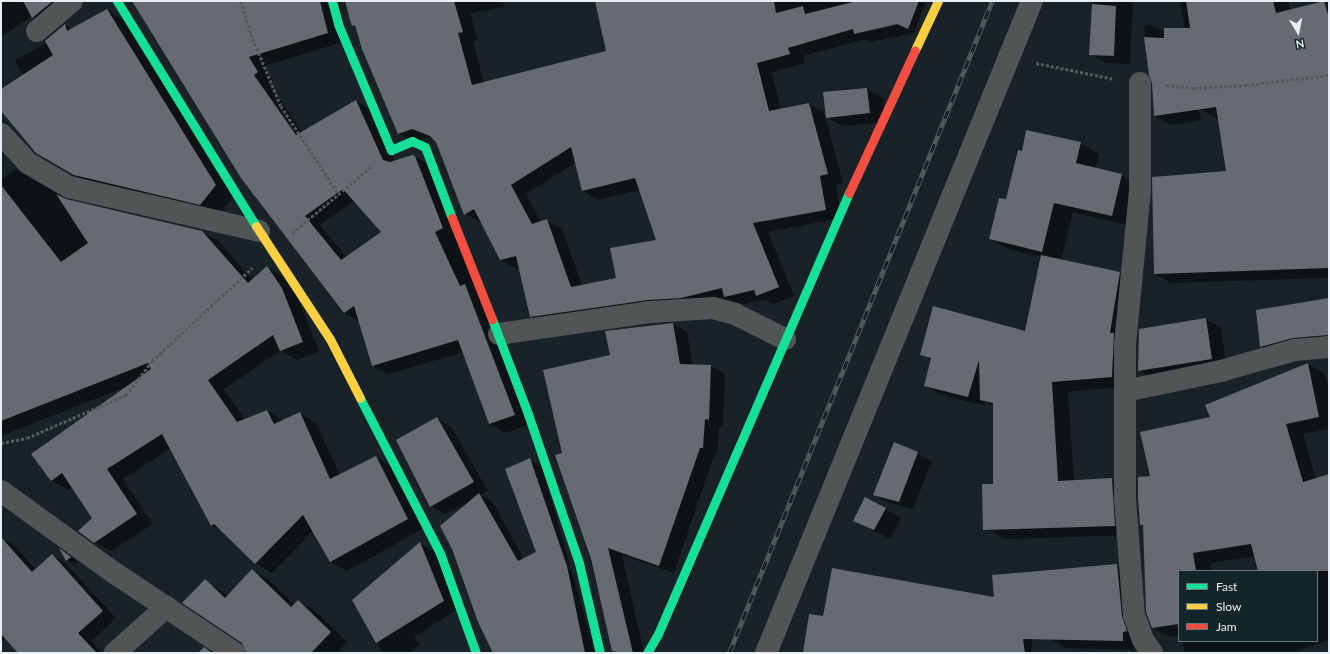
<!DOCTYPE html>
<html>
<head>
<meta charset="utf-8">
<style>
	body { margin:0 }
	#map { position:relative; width:1330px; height:654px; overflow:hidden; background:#192226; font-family:Lato,sans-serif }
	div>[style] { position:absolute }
	.shadow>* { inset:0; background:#0007 }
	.building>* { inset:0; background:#656b70 }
	.path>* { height:2.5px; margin-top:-1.25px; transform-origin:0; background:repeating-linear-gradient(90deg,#54595b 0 3px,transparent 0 5px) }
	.street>* { height:22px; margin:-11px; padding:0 11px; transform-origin:11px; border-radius:11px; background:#515556 }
	.fast>* { height:9px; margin:-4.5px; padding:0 4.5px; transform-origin:4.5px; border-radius:4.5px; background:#16e098 }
	.slow>* { height:9px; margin:-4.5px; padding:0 4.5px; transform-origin:4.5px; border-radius:4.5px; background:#ffcf43 }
	.jam>* { height:9px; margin:-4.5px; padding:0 4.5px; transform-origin:4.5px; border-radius:4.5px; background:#f24e42 }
	.rail>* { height:4.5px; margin-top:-2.25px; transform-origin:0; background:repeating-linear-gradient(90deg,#14242b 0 9px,#54595c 0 18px); box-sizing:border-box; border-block:1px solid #54595c }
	span { translate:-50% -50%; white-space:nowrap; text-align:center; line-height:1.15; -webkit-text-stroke:4px #14242b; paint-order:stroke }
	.frame { position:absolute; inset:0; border:2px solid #e5eff4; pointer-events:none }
	.legend { position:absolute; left:1178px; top:570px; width:140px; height:72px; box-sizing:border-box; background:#14242b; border:1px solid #68757b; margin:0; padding:5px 7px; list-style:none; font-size:12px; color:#e5eff4 }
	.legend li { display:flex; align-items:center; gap:8px; height:20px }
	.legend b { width:20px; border:1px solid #68757b }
	.north { position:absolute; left:1278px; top:12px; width:40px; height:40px; -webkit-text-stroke:3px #14242b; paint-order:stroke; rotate:170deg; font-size:11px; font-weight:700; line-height:16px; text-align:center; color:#e5eff4 }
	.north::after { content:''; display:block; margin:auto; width:14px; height:18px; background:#e5eff4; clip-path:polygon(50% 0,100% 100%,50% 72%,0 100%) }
</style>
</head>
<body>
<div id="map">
	<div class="shadow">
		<div style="clip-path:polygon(1px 1px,70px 1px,52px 28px,32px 16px,1px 37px)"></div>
		<div style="clip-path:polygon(evenodd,133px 1px,341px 1px,343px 42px,264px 66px,273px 81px,269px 84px,303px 133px,356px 101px,372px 110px,395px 162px,415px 157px,431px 166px,530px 424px,505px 433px,490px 424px,464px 352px,388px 374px,372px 365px,360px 322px,344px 313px,133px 1px,354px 201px,382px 232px,347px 258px,320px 225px,354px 201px)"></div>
		<div style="clip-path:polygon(evenodd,345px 1px,503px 1px,504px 7px,470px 13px,478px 40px,473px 42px,484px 83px,608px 52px,596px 1px,926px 1px,914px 33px,871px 42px,865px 39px,803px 56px,805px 63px,772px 72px,781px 110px,809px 104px,824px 113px,843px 183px,836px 185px,841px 218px,768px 232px,794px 296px,773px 304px,764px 300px,740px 305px,729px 299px,697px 306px,547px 325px,531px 316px,520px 268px,517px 269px,501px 260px,482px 222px,465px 214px,435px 139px,429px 137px,414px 142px,398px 133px,345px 1px,902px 22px,902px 24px,855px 34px,902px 22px,345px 1px,575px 163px,583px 191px,598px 200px,640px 190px,657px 241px,617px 279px,582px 285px,562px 229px,547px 220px,541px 222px,526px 194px,575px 163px)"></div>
		<div style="clip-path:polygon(1093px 1px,1133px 1px,1130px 64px,1106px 63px,1090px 54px)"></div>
		<div style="clip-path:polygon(1180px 1px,1288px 1px,1290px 10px,1320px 1px,1329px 1px,1329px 278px,1171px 283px,1155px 274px,1227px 172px,1219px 119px,1199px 109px)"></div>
		<div style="clip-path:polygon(107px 10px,126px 21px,234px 196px,219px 215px,94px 186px,37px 152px,16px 130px,90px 81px,25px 79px,15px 60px,46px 43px,65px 25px,72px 29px)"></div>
		<div style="clip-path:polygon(1150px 24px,1166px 33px,1202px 120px,1171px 125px,1155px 116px,1153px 83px,1150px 75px,1144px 26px)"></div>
		<div style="clip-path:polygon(867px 89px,883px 98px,885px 122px,842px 126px,827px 117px)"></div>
		<div style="clip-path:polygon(1080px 143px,1099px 154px,1095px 169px,1121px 175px,1140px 186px,1130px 226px,1073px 212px,1061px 260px,1119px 273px,1136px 282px,1129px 386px,1068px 392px,1074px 481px,1112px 479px,1129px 489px,1131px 535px,1005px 539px,988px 529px,994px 485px,994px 407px,986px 402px,985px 406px,942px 395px,926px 386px,932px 360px,921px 354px,1026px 332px,1042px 257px,1008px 249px,990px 239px,1007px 201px,1023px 152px)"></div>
		<div style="clip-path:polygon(15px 169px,68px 200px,202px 232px,219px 241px,252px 280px,267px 267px,283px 277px,298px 299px,319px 351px,297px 360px,281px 350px,224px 389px,245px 420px,267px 411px,284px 421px,300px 413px,316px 423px,340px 475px,376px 457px,392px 467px,424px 528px,347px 571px,331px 562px,313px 531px,272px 573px,256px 563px,225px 533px,211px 525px,171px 448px,123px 479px,153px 524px,111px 551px,94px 542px,93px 518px,72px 487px,68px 490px,51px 480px,128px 386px,1px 436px,1px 180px)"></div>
		<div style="clip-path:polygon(1329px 299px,1329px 346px,1279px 356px,1261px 346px)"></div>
		<div style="clip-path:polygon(1205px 319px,1221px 328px,1227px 368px,1154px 380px,1139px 370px)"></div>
		<div style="clip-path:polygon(673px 324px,687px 332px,693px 366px,711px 366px,725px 374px,723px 427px,719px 427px,717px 455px,714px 455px,674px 573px,622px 555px,644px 653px,618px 653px,613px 650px,563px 454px,611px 356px)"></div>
		<div style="clip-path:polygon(1308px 364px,1325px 374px,1329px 392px,1329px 429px,1303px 434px,1316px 479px,1329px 475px,1329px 640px,1290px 653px,1184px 653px,1183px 641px,1317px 641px,1317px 571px,1260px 571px,1256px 556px,1210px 563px,1211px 571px,1179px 571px,1179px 636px,1170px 637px,1153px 627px,1144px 527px,1141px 525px,1151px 477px,1211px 417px)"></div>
		<div style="clip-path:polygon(437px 418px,451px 427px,488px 491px,481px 495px,492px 501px,524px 559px,537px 553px,530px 460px,542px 467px,595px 653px,494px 653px,470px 502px,445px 514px,431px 506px)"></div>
		<div style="clip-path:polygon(895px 444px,932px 461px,913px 509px,888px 502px,874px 494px)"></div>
		<div style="clip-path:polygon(885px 509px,901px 518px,890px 539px,854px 520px)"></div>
		<div style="clip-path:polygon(1px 538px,14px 545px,36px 570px,52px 555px,65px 563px,116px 618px,91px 641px,102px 653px,20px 653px,6px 638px,1px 642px)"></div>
		<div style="clip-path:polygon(420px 543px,435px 552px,458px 609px,414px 637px,420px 644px,409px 653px,383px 653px,353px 600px)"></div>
		<div style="clip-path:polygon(67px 554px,78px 562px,74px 565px,67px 560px)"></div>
		<div style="clip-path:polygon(1117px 565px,1133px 574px,1139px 650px,1066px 648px,1051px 639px,1051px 571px)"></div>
		<div style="clip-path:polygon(252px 571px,269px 580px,295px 605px,298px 602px,315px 611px,347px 642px,337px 653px,248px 653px,205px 581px,228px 596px)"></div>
		<div style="clip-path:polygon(1039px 582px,1031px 653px,998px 653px)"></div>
	</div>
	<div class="building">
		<div style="clip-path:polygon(23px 1px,53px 1px,32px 18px)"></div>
		<div style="clip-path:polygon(evenodd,132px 1px,320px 1px,328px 33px,249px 57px,258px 72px,254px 75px,296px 135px,356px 100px,383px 160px,390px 162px,412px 155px,415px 156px,443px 228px,435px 232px,460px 286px,465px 284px,515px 415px,489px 424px,458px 340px,372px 366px,354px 306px,344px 313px,241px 178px,132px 1px,343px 189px,381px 232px,341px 260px,305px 216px,343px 189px)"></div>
		<div style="clip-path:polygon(evenodd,345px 1px,454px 1px,463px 32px,458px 33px,472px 85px,606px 51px,595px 1px,774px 1px,776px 13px,803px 6px,805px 14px,857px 1px,919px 1px,908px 29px,897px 24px,854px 34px,853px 29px,788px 48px,790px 54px,757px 63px,769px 111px,809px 103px,828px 174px,820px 176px,826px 210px,753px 223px,779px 287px,756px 296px,754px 290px,724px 297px,722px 288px,681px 298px,648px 300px,530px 317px,516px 256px,500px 260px,474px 209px,464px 215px,436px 142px,430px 136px,412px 129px,398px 134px,362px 49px,355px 25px,352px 26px,350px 20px,345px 1px,571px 147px,582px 191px,635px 178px,656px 240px,610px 248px,616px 278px,571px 287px,547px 219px,532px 224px,511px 185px,571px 147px)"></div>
		<div style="clip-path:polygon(1186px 1px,1273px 1px,1276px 13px,1324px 1px,1329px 18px,1329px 268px,1154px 274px,1152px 177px,1226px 171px,1216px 107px,1154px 116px,1152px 83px,1149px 75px,1144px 37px,1164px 38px,1164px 28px,1190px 28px)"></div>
		<div style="clip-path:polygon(1092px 4px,1116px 6px,1114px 56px,1089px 55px)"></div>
		<div style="clip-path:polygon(107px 9px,216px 185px,200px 205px,74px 175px,36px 153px,1px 111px,1px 89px,53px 55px,45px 41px,65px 24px,67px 31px)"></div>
		<div style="clip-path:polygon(867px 88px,870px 113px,826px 118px,823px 92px)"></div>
		<div style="clip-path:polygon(1026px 130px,1081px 142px,1076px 163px,1122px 174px,1112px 216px,1054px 203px,1042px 252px,989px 239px,999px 198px,1006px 199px,1018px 150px,1022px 151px)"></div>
		<div style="clip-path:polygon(1px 185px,61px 262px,88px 243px,56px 194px,66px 199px,202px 231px,248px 283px,267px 266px,282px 288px,303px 342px,280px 351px,273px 335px,208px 380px,237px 422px,267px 410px,274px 424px,300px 412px,330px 479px,376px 456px,408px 519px,330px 562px,303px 515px,255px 564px,214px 524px,211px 526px,162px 434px,107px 469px,137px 514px,94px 543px,78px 531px,92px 518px,62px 473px,51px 481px,31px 454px,151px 369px,148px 363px,1px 421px)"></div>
		<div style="clip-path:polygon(1041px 255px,1120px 272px,1110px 333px,1114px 333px,1112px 377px,1052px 382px,1058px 481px,1112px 478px,1115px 526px,983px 530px,982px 484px,993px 484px,993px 403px,980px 400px,979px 360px,968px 397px,924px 386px,931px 358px,920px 355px,933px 306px,1025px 331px)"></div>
		<div style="clip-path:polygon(1329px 298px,1329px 335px,1293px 338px,1260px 347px,1256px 310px)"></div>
		<div style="clip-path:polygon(1206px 318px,1212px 359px,1138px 371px,1139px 329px)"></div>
		<div style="clip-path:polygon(673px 323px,680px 364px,711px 365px,709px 420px,705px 419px,703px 448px,700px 448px,659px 566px,608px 548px,633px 653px,624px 653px,612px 651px,591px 559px,555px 455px,562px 453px,543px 370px,610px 355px,605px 331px)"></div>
		<div style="clip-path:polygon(1308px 363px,1319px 417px,1286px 424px,1303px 482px,1329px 474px,1329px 571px,1258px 571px,1251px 544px,1193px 553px,1196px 571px,1179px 571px,1179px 624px,1152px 628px,1146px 612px,1143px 525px,1140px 525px,1138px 499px,1138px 477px,1150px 476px,1140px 432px,1210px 417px,1205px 405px)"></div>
		<div style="clip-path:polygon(437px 417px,474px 482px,430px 507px,396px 440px)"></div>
		<div style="clip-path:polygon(894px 442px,918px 452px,899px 502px,873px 495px)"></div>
		<div style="clip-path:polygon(530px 458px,567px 566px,585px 653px,493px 653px,478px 622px,452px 549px,440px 526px,479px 493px,518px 561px,536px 552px,505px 469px)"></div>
		<div style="clip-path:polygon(865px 497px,886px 508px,874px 530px,853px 521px)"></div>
		<div style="clip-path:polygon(1px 537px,32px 572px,52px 554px,103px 611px,78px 633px,97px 653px,18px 653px,1px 634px)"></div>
		<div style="clip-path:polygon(420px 542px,444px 601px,376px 643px,352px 600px)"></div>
		<div style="clip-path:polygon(59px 548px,71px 557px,66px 561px)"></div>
		<div style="clip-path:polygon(1117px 564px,1122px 616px,1127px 631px,1123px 632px,1123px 641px,1023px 639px,1025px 653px,803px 653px,809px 614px,823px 616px,832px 568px,994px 597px,992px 575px)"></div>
		<div style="clip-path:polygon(252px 569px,291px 607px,298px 600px,331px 632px,311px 653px,247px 653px,242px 643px,182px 603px,205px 579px,225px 598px)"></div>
		<div style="clip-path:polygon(204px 647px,212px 653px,198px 653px)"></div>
	</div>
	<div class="path">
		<div style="left:241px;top:1px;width:34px;rotate:73deg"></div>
		<div style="left:251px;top:34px;width:78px;rotate:67.4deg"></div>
		<div style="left:281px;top:106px;width:106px;rotate:56.9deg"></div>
		<div style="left:1036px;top:63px;width:80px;rotate:11.6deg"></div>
		<div style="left:1166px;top:85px;width:28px;rotate:6deg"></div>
		<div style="left:1194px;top:88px;width:52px;rotate:-3.3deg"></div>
		<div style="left:1246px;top:85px;width:84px;rotate:-6.9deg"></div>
		<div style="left:292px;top:233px;width:103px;rotate:-39.9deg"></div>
		<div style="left:1px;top:443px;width:26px;rotate:-11deg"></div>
		<div style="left:27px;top:438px;width:108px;rotate:-23.5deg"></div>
		<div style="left:126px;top:395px;width:43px;rotate:-52.6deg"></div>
		<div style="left:152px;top:361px;width:137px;rotate:-42.9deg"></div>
	</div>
	<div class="street">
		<div style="left:37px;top:31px;width:46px;rotate:-40.6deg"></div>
		<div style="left:1140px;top:83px;width:108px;rotate:90deg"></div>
		<div style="left:1140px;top:191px;width:154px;rotate:95.6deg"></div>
		<div style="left:1125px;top:344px;width:155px;rotate:90deg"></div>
		<div style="left:1125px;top:499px;width:116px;rotate:85.6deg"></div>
		<div style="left:1134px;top:615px;width:27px;rotate:70deg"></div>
		<div style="left:1143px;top:640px;width:16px;rotate:55deg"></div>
		<div style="left:1px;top:134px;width:40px;rotate:47deg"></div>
		<div style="left:28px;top:163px;width:48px;rotate:30.3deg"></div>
		<div style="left:69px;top:187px;width:195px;rotate:13deg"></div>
		<div style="left:499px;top:334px;width:153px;rotate:-8.3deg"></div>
		<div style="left:650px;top:312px;width:63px;rotate:-3.6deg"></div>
		<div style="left:713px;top:308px;width:23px;rotate:15deg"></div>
		<div style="left:735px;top:314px;width:56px;rotate:26.6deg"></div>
		<div style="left:1125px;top:391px;width:98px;rotate:-11.8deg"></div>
		<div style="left:1221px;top:371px;width:76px;rotate:-16deg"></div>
		<div style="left:1294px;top:350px;width:35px;rotate:-5deg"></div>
		<div style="left:1px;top:491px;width:138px;rotate:35.9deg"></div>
		<div style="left:113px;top:572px;width:146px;rotate:33.6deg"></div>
		<div style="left:115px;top:653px;width:69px;rotate:-42deg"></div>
		<div style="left:766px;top:653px;width:704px;rotate:-67.81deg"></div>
	</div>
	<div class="fast">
		<div style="left:117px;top:1px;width:264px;rotate:58.3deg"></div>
		<div style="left:332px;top:1px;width:24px;rotate:75deg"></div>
		<div style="left:338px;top:24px;width:137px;rotate:67.2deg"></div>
		<div style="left:391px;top:150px;width:23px;rotate:-23deg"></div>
		<div style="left:412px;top:141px;width:14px;rotate:25deg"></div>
		<div style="left:425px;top:147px;width:76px;rotate:69.2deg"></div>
		<div style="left:492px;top:319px;width:102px;rotate:69.2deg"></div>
		<div style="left:528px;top:414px;width:157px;rotate:71.1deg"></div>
		<div style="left:579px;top:563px;width:92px;rotate:76.9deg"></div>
		<div style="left:360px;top:398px;width:174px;rotate:62.7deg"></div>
		<div style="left:440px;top:553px;width:106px;rotate:70.2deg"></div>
		<div style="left:647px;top:653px;width:22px;rotate:-60deg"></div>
		<div style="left:658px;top:634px;width:481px;rotate:-66.6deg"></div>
	</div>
	<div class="slow">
		<div style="left:915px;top:50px;width:54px;rotate:-64.9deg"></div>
		<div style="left:256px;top:226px;width:135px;rotate:56.8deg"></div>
		<div style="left:330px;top:339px;width:66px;rotate:63deg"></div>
	</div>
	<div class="jam">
		<div style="left:849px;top:193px;width:157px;rotate:-65.2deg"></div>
		<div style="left:452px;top:218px;width:109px;rotate:68.4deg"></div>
	</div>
	<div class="rail">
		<div style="left:729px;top:653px;width:703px;rotate:-68.03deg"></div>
	</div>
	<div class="frame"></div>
	<ul class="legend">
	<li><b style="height:5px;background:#16e098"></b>Fast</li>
	<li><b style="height:5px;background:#ffcf43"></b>Slow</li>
	<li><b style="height:5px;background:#f24e42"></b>Jam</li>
	</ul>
	<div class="north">N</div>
</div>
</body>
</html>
